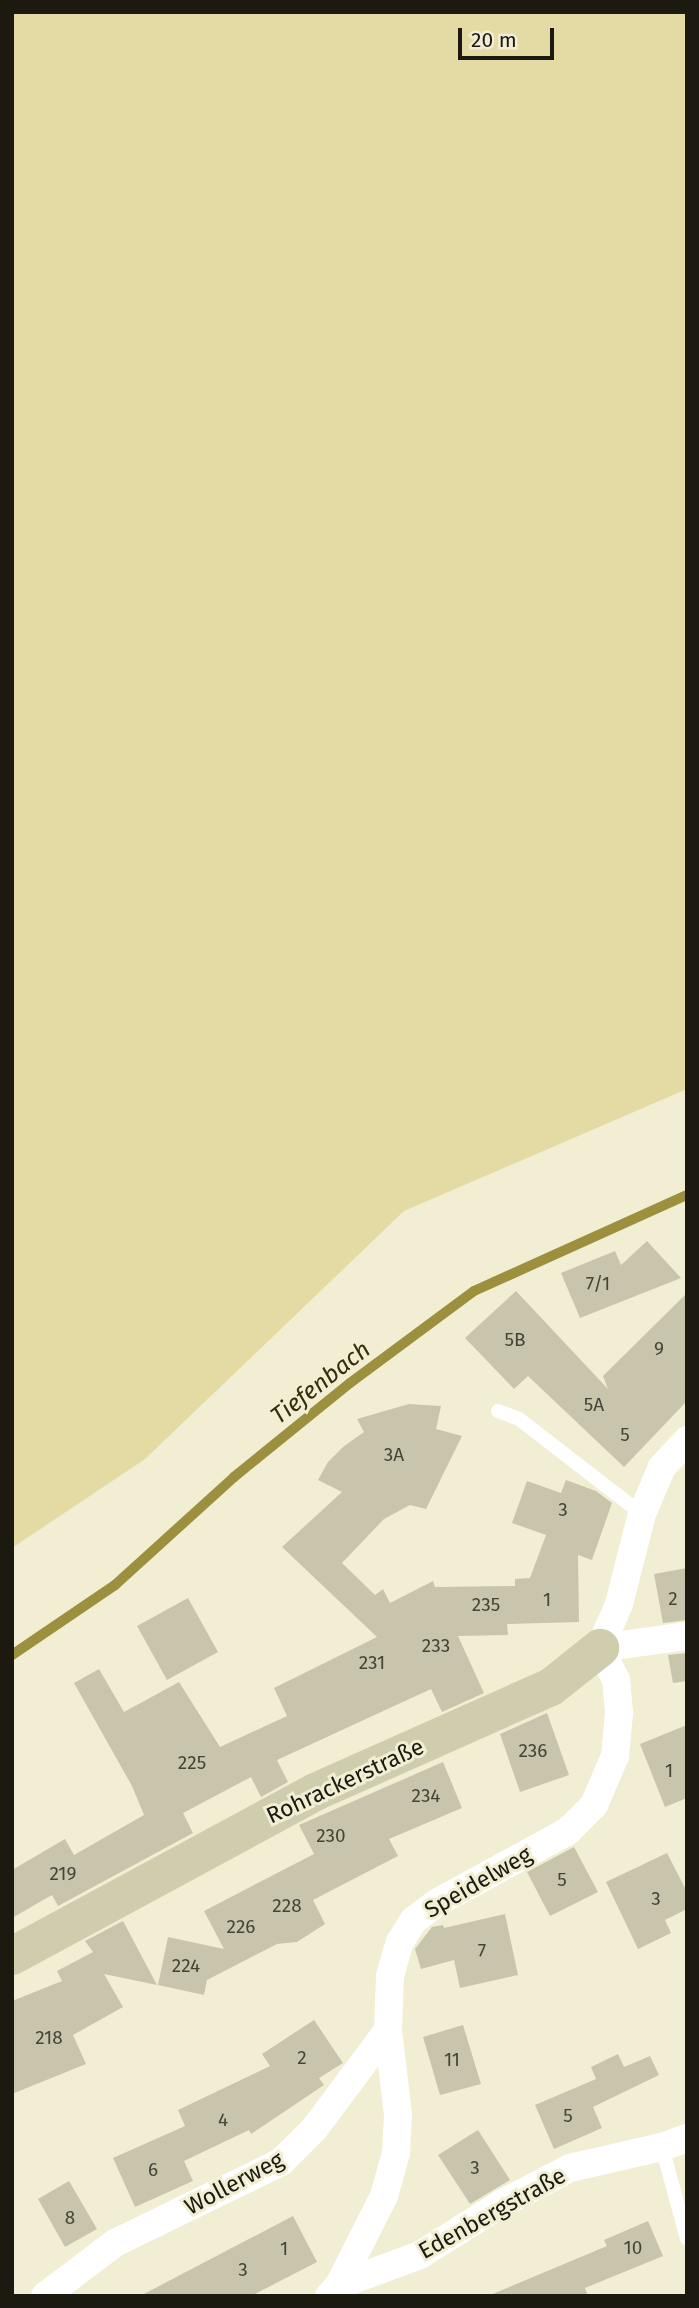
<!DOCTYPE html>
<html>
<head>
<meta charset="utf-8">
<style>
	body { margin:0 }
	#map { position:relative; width:699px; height:2308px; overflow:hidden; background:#f1eed4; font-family:"Fira Sans",sans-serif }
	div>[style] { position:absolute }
	.green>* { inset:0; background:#e3dba3 }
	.stream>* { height:10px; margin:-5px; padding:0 5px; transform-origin:5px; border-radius:5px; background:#9c903f }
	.building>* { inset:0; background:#c9c5ac }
	.lane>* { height:14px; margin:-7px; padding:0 7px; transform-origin:7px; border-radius:7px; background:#fff }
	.street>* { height:28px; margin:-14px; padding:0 14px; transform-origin:14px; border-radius:14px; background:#fff }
	.secondary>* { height:38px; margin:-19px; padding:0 19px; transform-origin:19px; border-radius:19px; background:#d0cdaf }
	span { translate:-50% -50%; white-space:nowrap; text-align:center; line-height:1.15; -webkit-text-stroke:6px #f1eed4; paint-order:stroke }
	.number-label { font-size:19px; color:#464437 }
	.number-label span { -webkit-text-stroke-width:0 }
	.street-label { font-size:23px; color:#1b1910 }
	.water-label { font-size:24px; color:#332e09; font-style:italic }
	.frame { position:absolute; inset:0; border:14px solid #1b1910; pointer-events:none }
	.scale { position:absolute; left:458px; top:28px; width:96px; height:32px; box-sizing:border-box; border:4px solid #1b1910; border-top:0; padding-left:9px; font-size:21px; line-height:24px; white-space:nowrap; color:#1b1910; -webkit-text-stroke:5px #f1eed4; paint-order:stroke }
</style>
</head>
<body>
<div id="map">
	<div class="green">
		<div style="clip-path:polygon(12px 12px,687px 12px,687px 1089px,404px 1211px,145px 1459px,12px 1548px)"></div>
	</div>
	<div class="stream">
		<div style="left:12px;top:1655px;width:125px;rotate:-34.2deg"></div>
		<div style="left:115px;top:1585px;width:161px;rotate:-42.2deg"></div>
		<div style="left:234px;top:1477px;width:149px;rotate:-39deg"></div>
		<div style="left:350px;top:1383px;width:154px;rotate:-36.6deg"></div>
		<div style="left:474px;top:1291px;width:234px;rotate:-24.3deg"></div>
	</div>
	<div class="building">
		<div style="clip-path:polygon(647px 1241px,681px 1278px,580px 1318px,561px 1273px,615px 1251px,621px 1265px)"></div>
		<div style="clip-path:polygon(516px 1291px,608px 1389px,603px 1376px,687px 1293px,687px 1401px,624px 1467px,528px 1376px,514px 1389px,465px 1338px)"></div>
		<div style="clip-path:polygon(409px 1404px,441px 1406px,436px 1429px,462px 1436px,426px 1509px,410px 1505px,384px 1519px,342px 1563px,375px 1595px,383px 1589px,390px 1603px,433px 1581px,435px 1587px,515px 1586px,515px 1579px,530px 1578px,546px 1535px,512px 1523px,527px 1481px,561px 1493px,566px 1480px,596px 1491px,612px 1503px,592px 1560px,578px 1555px,579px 1622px,507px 1624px,508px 1635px,458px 1636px,484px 1693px,442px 1712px,431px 1689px,277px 1760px,288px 1782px,261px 1797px,251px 1777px,183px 1813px,193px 1833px,58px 1906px,52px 1895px,12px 1918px,12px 1870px,65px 1839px,74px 1855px,144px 1815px,132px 1786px,74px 1683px,99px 1669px,124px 1712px,179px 1682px,220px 1747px,287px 1716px,274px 1688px,377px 1637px,282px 1547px,342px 1492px,318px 1480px,328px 1462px,343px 1447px,364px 1432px,357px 1419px)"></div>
		<div style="clip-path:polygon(687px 1568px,687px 1620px,663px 1623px,654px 1574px)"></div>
		<div style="clip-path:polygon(188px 1598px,218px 1652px,167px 1680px,137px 1626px)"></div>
		<div style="clip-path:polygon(687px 1653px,687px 1681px,673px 1683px,668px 1655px)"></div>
		<div style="clip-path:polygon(547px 1713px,569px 1775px,520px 1792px,500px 1734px)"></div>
		<div style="clip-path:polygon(687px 1725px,687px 1798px,665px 1807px,640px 1744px)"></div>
		<div style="clip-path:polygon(443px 1762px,462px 1808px,389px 1839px,398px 1856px,313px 1900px,325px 1924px,297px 1942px,277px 1944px,207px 1980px,204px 1995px,158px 1985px,168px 1937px,224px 1949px,204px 1911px,314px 1854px,299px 1825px)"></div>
		<div style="clip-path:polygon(574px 1847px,598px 1892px,550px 1916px,527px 1872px)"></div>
		<div style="clip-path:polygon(667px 1853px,687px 1892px,687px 1909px,665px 1920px,671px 1933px,638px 1949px,606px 1882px)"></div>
		<div style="clip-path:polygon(505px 1914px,518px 1975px,460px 1988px,454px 1960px,421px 1969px,415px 1949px,432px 1927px,443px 1925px,444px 1928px)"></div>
		<div style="clip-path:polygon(123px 1921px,157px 1985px,104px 1974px,123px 2007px,73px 2035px,86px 2064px,12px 2094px,12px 2001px,62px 1981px,57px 1971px,93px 1952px,85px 1941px)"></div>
		<div style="clip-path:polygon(314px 2020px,343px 2063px,319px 2078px,324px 2085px,251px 2134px,249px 2130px,184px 2161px,193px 2181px,135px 2207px,113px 2158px,185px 2126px,178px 2110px,270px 2066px,262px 2054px)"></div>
		<div style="clip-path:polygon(463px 2025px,481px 2084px,440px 2095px,423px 2037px)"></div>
		<div style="clip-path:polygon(618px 2054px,624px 2067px,650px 2056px,659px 2075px,593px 2107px,602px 2128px,554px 2149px,535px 2105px,596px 2079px,591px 2067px)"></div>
		<div style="clip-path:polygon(478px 2130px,510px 2180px,470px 2204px,438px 2155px)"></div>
		<div style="clip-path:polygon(69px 2181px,97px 2229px,65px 2247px,38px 2199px)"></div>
		<div style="clip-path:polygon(293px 2216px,317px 2262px,251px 2296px,140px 2296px)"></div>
		<div style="clip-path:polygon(648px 2221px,663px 2256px,585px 2288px,588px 2296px,488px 2296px,607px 2246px,604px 2240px)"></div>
	</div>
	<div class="lane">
		<div style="left:498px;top:1411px;width:22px;rotate:21deg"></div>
		<div style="left:519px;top:1419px;width:155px;rotate:37.7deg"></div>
		<div style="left:662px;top:2147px;width:95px;rotate:74.8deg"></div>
	</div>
	<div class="street">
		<div style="left:600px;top:1648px;width:48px;rotate:-66.6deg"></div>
		<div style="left:619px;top:1604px;width:93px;rotate:-75.7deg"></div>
		<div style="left:642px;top:1514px;width:51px;rotate:-66.9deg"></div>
		<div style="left:662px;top:1467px;width:37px;rotate:-47deg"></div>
		<div style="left:600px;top:1648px;width:88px;rotate:-7.9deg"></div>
		<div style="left:339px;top:2285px;width:86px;rotate:-20.3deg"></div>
		<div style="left:420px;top:2255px;width:96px;rotate:-32.2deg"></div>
		<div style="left:501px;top:2204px;width:78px;rotate:-27.6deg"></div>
		<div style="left:570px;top:2168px;width:94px;rotate:-12.9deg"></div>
		<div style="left:662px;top:2147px;width:27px;rotate:-20deg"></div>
		<div style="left:45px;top:2296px;width:88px;rotate:-37.1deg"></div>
		<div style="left:115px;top:2243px;width:185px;rotate:-26deg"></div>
		<div style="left:281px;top:2162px;width:48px;rotate:-45deg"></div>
		<div style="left:315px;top:2128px;width:122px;rotate:-53.3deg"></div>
		<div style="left:329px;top:2296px;width:15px;rotate:-48deg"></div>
		<div style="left:339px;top:2285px;width:100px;rotate:-63.2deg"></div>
		<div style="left:384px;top:2196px;width:45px;rotate:-74.4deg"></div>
		<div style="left:396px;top:2153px;width:39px;rotate:-87deg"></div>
		<div style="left:398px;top:2114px;width:85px;rotate:-96.8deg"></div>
		<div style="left:388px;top:2030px;width:54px;rotate:-87.9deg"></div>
		<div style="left:390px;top:1976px;width:35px;rotate:-74deg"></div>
		<div style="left:400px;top:1942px;width:26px;rotate:-58deg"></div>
		<div style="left:414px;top:1920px;width:30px;rotate:-37deg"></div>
		<div style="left:438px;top:1902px;width:148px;rotate:-28.6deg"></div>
		<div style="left:568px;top:1831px;width:37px;rotate:-45deg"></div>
		<div style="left:594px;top:1805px;width:53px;rotate:-66.8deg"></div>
		<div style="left:615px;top:1756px;width:43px;rotate:-84.7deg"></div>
		<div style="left:619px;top:1713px;width:33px;rotate:-95deg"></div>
		<div style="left:616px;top:1680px;width:36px;rotate:-117deg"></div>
	</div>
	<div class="secondary">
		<div style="left:12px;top:1956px;width:345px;rotate:-28.4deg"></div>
		<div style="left:315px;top:1792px;width:258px;rotate:-24deg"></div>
		<div style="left:551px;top:1687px;width:63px;rotate:-38.5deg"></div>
	</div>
	<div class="number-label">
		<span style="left:598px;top:1284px">7/1</span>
		<span style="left:515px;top:1340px">5B</span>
		<span style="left:659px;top:1349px">9</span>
		<span style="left:594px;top:1405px">5A</span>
		<span style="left:625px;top:1435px">5</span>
		<span style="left:394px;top:1455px">3A</span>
		<span style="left:563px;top:1510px">3</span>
		<span style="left:673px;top:1599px">2</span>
		<span style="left:547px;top:1600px">1</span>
		<span style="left:486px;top:1605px">235</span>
		<span style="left:436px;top:1646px">233</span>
		<span style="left:372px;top:1663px">231</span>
		<span style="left:533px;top:1751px">236</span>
		<span style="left:192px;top:1763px">225</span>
		<span style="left:669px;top:1771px">1</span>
		<span style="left:426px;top:1796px">234</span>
		<span style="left:331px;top:1836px">230</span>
		<span style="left:63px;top:1874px">219</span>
		<span style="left:562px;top:1880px">5</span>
		<span style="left:656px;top:1899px">3</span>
		<span style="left:287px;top:1906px">228</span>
		<span style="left:241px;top:1927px">226</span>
		<span style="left:482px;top:1951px">7</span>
		<span style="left:186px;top:1966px">224</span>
		<span style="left:49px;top:2038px">218</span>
		<span style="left:302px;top:2058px">2</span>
		<span style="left:452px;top:2060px">11</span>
		<span style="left:568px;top:2116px">5</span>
		<span style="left:223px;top:2120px">4</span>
		<span style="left:475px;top:2168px">3</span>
		<span style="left:153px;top:2170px">6</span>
		<span style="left:70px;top:2218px">8</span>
		<span style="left:633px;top:2248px">10</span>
		<span style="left:284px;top:2249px">1</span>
		<span style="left:243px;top:2270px">3</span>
	</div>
	<div class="street-label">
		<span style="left:345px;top:1781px;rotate:-25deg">Rohrackerstraße</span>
		<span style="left:478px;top:1882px;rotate:-30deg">Speidelweg</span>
		<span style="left:234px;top:2183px;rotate:-28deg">Wollerweg</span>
		<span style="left:492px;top:2213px;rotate:-29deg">Edenbergstraße</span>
	</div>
	<div class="water-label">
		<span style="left:321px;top:1383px;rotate:-38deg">Tiefenbach</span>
	</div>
	<div class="frame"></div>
	<div class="scale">20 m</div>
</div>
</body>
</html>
